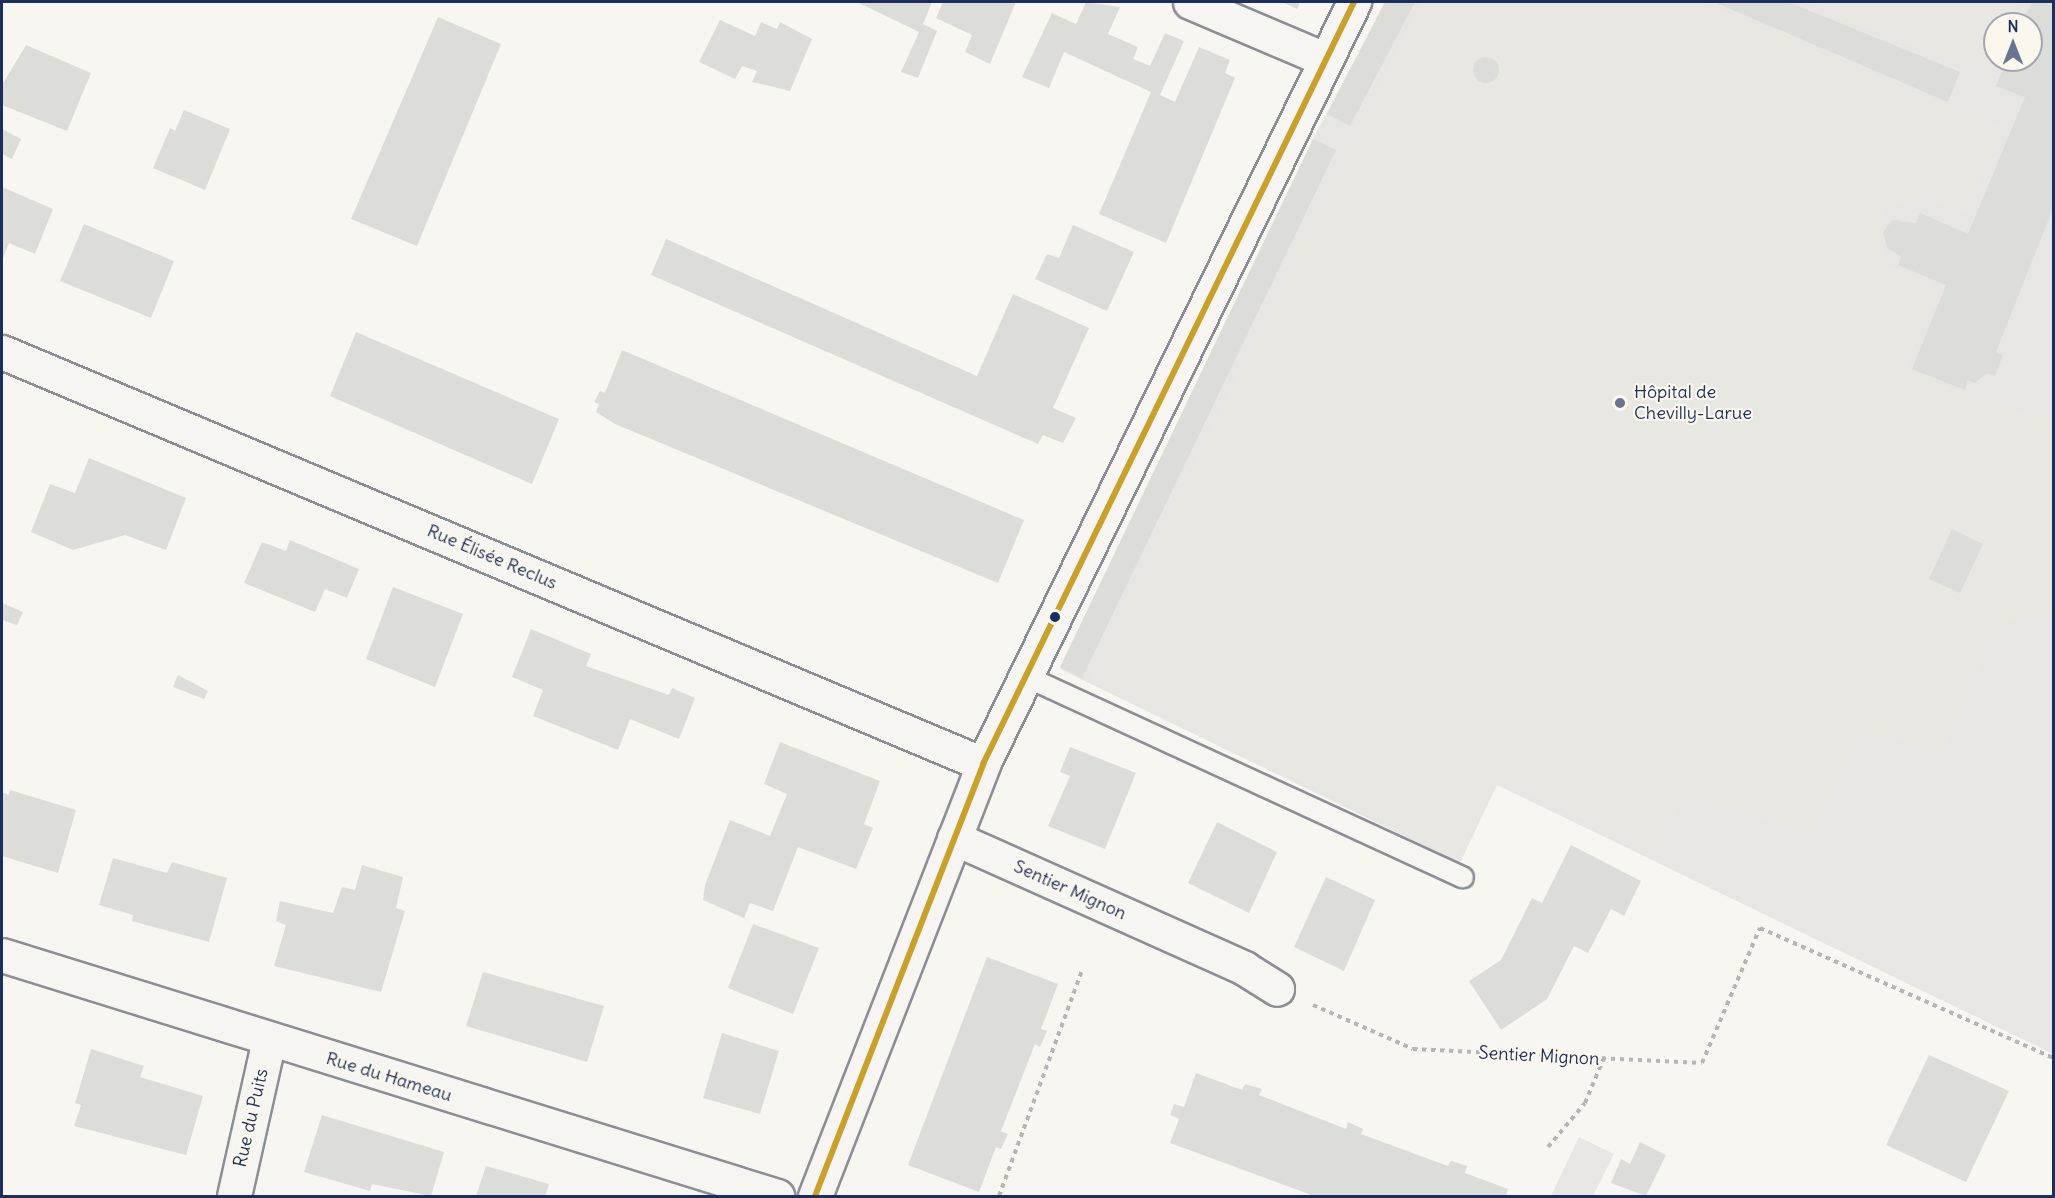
<!DOCTYPE html>
<html>
<head>
<meta charset="utf-8">
<style>
	body { margin:0 }
	#map { position:relative; width:2055px; height:1198px; overflow:hidden; background:#f8f6f0; font-family:Delius,sans-serif }
	div>[style] { position:absolute }
	.built>* { inset:0; background:#e7e6e2 }
	.green>* { inset:0; background:#e8e7e2 }
	.building>* { inset:0; background:#dcdcd9 }
	.round { border-radius:50% }
	.path>* { height:4px; margin-top:-2px; transform-origin:0; background:repeating-linear-gradient(90deg,#b3b5b7 0 4.5px,transparent 0 9px) }
	.roads { filter:drop-shadow(2px 0 #8b8e94) drop-shadow(-2px 0 #8b8e94) drop-shadow(0 2px #8b8e94) drop-shadow(0 -2px #8b8e94) }
	.lane>* { height:20px; margin:-10px; padding:0 10px; transform-origin:10px; border-radius:10px; background:#f6f5f1 }
	.street>* { height:33px; margin:-16.5px; padding:0 16.5px; transform-origin:16.5px; border-radius:16.5px; background:#f6f5f1 }
	.bus-1>* { height:6px; margin:-3px; padding:0 3px; transform-origin:3px; border-radius:3px; background:#c9a02c }
	.dots>* { width:16px; height:16px; translate:-50% -50%; box-sizing:border-box; border:3px solid #fbf7ec; border-radius:50% }
	span { translate:-50% -50%; white-space:nowrap; text-align:center; line-height:1.15; -webkit-text-stroke:4.5px #fbf7ec; paint-order:stroke }
	.poi-label { font-size:18px; color:#1b2f5e }
	.left { translate:0 -50%; text-align:left }
	.street-label { font-size:18px; color:#1b2f5e }
	.frame { position:absolute; inset:0; border:3px solid #1b2f5e; pointer-events:none }
	.north { position:absolute; left:1983px; top:12px; width:60px; height:60px; box-sizing:border-box; background:#fbf7ec; border:2px solid #a1a7b3; border-radius:50%; rotate:0deg; font-size:16px; font-weight:700; line-height:24px; text-align:center; color:#1b2f5e }
	.north::after { content:''; display:block; margin:auto; width:21px; height:27px; background:#687591; clip-path:polygon(50% 0,100% 100%,50% 72%,0 100%) }
</style>
</head>
<body>
<div id="map">
	<div class="built">
		<div style="clip-path:polygon(evenodd,1385px 2px,2053px 2px,2053px 1054px,1497px 785px,1460px 863px,1060px 669px,1313px 139px,1385px 2px,1995px 24px,2031px 24px,2031px 60px,1995px 60px,1995px 24px)"></div>
		<div style="clip-path:polygon(1579px 1137px,1614px 1154px,1593px 1196px,1551px 1196px)"></div>
	</div>
	<div class="green">
		<div style="clip-path:polygon(1422px 2px,1697px 2px,2002px 128px,1964px 213px,1920px 194px,1883px 209px,1876px 232px,1887px 268px,1940px 288px,1904px 369px,2053px 427px,2053px 611px,1999px 621px,1941px 753px,1865px 725px,1811px 832px,1683px 794px,1656px 854px,1495px 777px,1457px 857px,1092px 677px)"></div>
		<div style="clip-path:polygon(1808px 2px,2019px 2px,2010px 24px,1995px 24px,1995px 60px,1989px 74px)"></div>
	</div>
	<div class="building">
		<div style="clip-path:polygon(932px 2px,923px 24px,937px 31px,918px 78px,901px 72px,919px 32px,859px 3px)"></div>
		<div style="clip-path:polygon(943px 2px,1016px 2px,990px 64px,965px 52px,972px 35px,936px 18px)"></div>
		<div style="clip-path:polygon(1086px 2px,1120px 7px,1108px 34px,1138px 47px,1133px 59px,1150px 66px,1165px 33px,1184px 41px,1160px 95px,1175px 102px,1199px 47px,1230px 60px,1225px 73px,1235px 78px,1166px 243px,1099px 214px,1151px 92px,1064px 52px,1049px 88px,1022px 77px,1052px 13px,1076px 24px)"></div>
		<div style="clip-path:polygon(1282px 2px,1300px 2px,1297px 9px)"></div>
		<div style="clip-path:polygon(1385px 2px,1415px 2px,1350px 126px,1327px 114px)"></div>
		<div style="clip-path:polygon(1714px 2px,1788px 2px,1960px 72px,1948px 102px)"></div>
		<div style="clip-path:polygon(2032px 2px,2054px 2px,2054px 206px,1996px 352px,2003px 355px,1995px 376px,1987px 373px,1975px 383px,1968px 380px,1965px 390px,1912px 369px,1946px 285px,1898px 265px,1901px 256px,1888px 249px,1883px 233px,1892px 220px,1916px 223px,1920px 213px,1968px 234px,2025px 97px,1996px 86px,2007px 60px,2031px 60px,2031px 24px,2022px 24px)"></div>
		<div style="clip-path:polygon(438px 17px,501px 44px,417px 246px,351px 219px)"></div>
		<div style="clip-path:polygon(720px 20px,755px 36px,761px 22px,777px 29px,780px 22px,812px 39px,790px 91px,752px 82px,757px 71px,742px 66px,735px 79px,699px 62px)"></div>
		<div style="clip-path:polygon(26px 45px,91px 73px,67px 131px,2px 105px,2px 85px)"></div>
		<div class="round" style="left:1473px;top:57px;width:26px;height:26px"></div>
		<div style="clip-path:polygon(184px 110px,230px 129px,205px 190px,153px 168px,170px 128px,175px 131px)"></div>
		<div style="clip-path:polygon(2px 129px,21px 139px,12px 159px,2px 154px)"></div>
		<div style="clip-path:polygon(1313px 139px,1336px 150px,1082px 678px,1060px 667px)"></div>
		<div style="clip-path:polygon(2px 187px,53px 209px,35px 254px,9px 243px,2px 261px)"></div>
		<div style="clip-path:polygon(84px 224px,174px 261px,151px 318px,60px 281px)"></div>
		<div style="clip-path:polygon(1073px 225px,1134px 252px,1107px 311px,1035px 279px,1047px 254px,1059px 258px)"></div>
		<div style="clip-path:polygon(666px 239px,977px 376px,1013px 294px,1089px 328px,1053px 408px,1076px 418px,1063px 443px,1043px 435px,1038px 444px,651px 275px)"></div>
		<div style="clip-path:polygon(356px 332px,559px 419px,532px 484px,330px 396px)"></div>
		<div style="clip-path:polygon(622px 350px,1024px 520px,998px 583px,615px 424px,596px 412px,599px 404px,594px 402px,600px 391px,605px 393px)"></div>
		<div style="clip-path:polygon(89px 458px,186px 498px,166px 550px,125px 535px,73px 550px,31px 532px,50px 484px,75px 493px)"></div>
		<div style="clip-path:polygon(1952px 529px,1983px 544px,1960px 593px,1929px 579px)"></div>
		<div style="clip-path:polygon(290px 540px,359px 569px,347px 598px,325px 589px,315px 612px,244px 583px,262px 542px,286px 551px)"></div>
		<div style="clip-path:polygon(393px 587px,463px 614px,435px 687px,366px 659px)"></div>
		<div style="clip-path:polygon(2px 603px,23px 612px,17px 625px,2px 620px)"></div>
		<div style="clip-path:polygon(531px 629px,591px 654px,586px 666px,669px 695px,672px 688px,695px 698px,679px 739px,630px 719px,618px 750px,533px 716px,543px 690px,512px 677px)"></div>
		<div style="clip-path:polygon(178px 675px,208px 691px,204px 699px,173px 687px)"></div>
		<div style="clip-path:polygon(780px 742px,880px 781px,864px 824px,873px 828px,856px 869px,798px 847px,773px 911px,750px 903px,744px 918px,703px 900px,705px 885px,730px 820px,770px 836px,787px 794px,764px 784px)"></div>
		<div style="clip-path:polygon(1070px 747px,1136px 773px,1105px 849px,1048px 826px,1070px 776px,1060px 772px)"></div>
		<div style="clip-path:polygon(10px 790px,76px 810px,58px 873px,2px 856px,2px 792px,9px 795px)"></div>
		<div style="clip-path:polygon(1217px 822px,1277px 852px,1249px 913px,1188px 883px)"></div>
		<div style="clip-path:polygon(1571px 845px,1641px 881px,1624px 916px,1611px 909px,1588px 953px,1574px 946px,1547px 999px,1501px 1030px,1469px 981px,1501px 960px,1532px 898px,1542px 903px)"></div>
		<div style="clip-path:polygon(113px 858px,167px 873px,172px 862px,227px 878px,209px 942px,132px 921px,133px 915px,99px 905px)"></div>
		<div style="clip-path:polygon(362px 865px,403px 877px,396px 908px,405px 911px,381px 992px,274px 966px,286px 925px,276px 921px,280px 901px,333px 913px,342px 887px,355px 890px)"></div>
		<div style="clip-path:polygon(1326px 877px,1375px 900px,1344px 971px,1294px 947px)"></div>
		<div style="clip-path:polygon(753px 924px,819px 948px,793px 1014px,728px 988px)"></div>
		<div style="clip-path:polygon(987px 957px,1058px 984px,1041px 1029px,1047px 1031px,1040px 1047px,1035px 1044px,1001px 1131px,1008px 1134px,1001px 1149px,996px 1147px,979px 1192px,908px 1165px)"></div>
		<div style="clip-path:polygon(483px 972px,604px 1006px,587px 1062px,466px 1026px)"></div>
		<div style="clip-path:polygon(722px 1033px,779px 1051px,760px 1114px,703px 1098px)"></div>
		<div style="clip-path:polygon(91px 1049px,144px 1066px,140px 1077px,203px 1096px,186px 1155px,74px 1126px,81px 1105px,75px 1103px)"></div>
		<div style="clip-path:polygon(1929px 1055px,2009px 1091px,1966px 1182px,1886px 1145px)"></div>
		<div style="clip-path:polygon(1196px 1073px,1242px 1090px,1245px 1084px,1262px 1089px,1259px 1095px,1346px 1129px,1348px 1122px,1363px 1129px,1361px 1134px,1448px 1166px,1451px 1161px,1467px 1166px,1465px 1173px,1508px 1189px,1506px 1196px,1314px 1196px,1170px 1143px,1179px 1119px,1170px 1115px,1174px 1104px,1184px 1107px)"></div>
		<div style="clip-path:polygon(322px 1115px,444px 1152px,431px 1196px,372px 1184px,370px 1191px,304px 1172px)"></div>
		<div style="clip-path:polygon(1640px 1142px,1666px 1155px,1646px 1196px,1611px 1183px,1621px 1159px,1630px 1164px)"></div>
		<div style="clip-path:polygon(486px 1166px,549px 1184px,545px 1196px,476px 1196px)"></div>
	</div>
	<div class="path">
		<div style="left:1313px;top:1005px;width:109px;rotate:23.7deg"></div>
		<div style="left:1413px;top:1049px;width:289px;rotate:2.8deg"></div>
		<div style="left:1702px;top:1063px;width:147px;rotate:-66.8deg"></div>
		<div style="left:1760px;top:928px;width:321px;rotate:23.9deg"></div>
		<div style="left:1548px;top:1147px;width:57px;rotate:-49.9deg"></div>
		<div style="left:1585px;top:1103px;width:47px;rotate:-67.3deg"></div>
		<div style="left:999px;top:1196px;width:241px;rotate:-69.8deg"></div>
	</div>
	<div class="roads">
		<div class="lane">
			<div style="left:1025px;top:676px;width:482px;rotate:24.7deg"></div>
		</div>
		<div class="street">
			<div style="left:1190px;top:2px;width:146px;rotate:23deg"></div>
			<div style="left:2px;top:352px;width:1064px;rotate:22.78deg"></div>
			<div style="left:954px;top:838px;width:318px;rotate:24.1deg"></div>
			<div style="left:1244px;top:968px;width:39px;rotate:32deg"></div>
			<div style="left:2px;top:955px;width:812px;rotate:17.27deg"></div>
			<div style="left:234px;top:1196px;width:160px;rotate:-77.4deg"></div>
			<div style="left:815px;top:1196px;width:464px;rotate:-68.7deg"></div>
			<div style="left:983px;top:764px;width:848px;rotate:-64.04deg"></div>
		</div>
	</div>
	<div class="bus-1">
		<div style="left:815px;top:1196px;width:464px;rotate:-68.7deg"></div>
		<div style="left:983px;top:764px;width:848px;rotate:-64.04deg"></div>
	</div>
	<div class="dots">
		<div style="left:1620px;top:403px;background:#687591"></div>
		<div style="left:1055px;top:617px;background:#1b2f5e"></div>
	</div>
	<div class="poi-label">
		<span class="left" style="left:1634px;top:403px">Hôpital de<br>Chevilly-Larue</span>
	</div>
	<div class="street-label">
		<span style="left:492px;top:557px;rotate:23deg">Rue Élisée Reclus</span>
		<span style="left:1070px;top:890px;rotate:24deg">Sentier Mignon</span>
		<span style="left:1539px;top:1056px;rotate:3deg">Sentier Mignon</span>
		<span style="left:389px;top:1077px;rotate:17deg">Rue du Hameau</span>
		<span style="left:251px;top:1118px;rotate:-77deg">Rue du Puits</span>
	</div>
	<div class="frame"></div>
	<div class="north">N</div>
</div>
</body>
</html>
